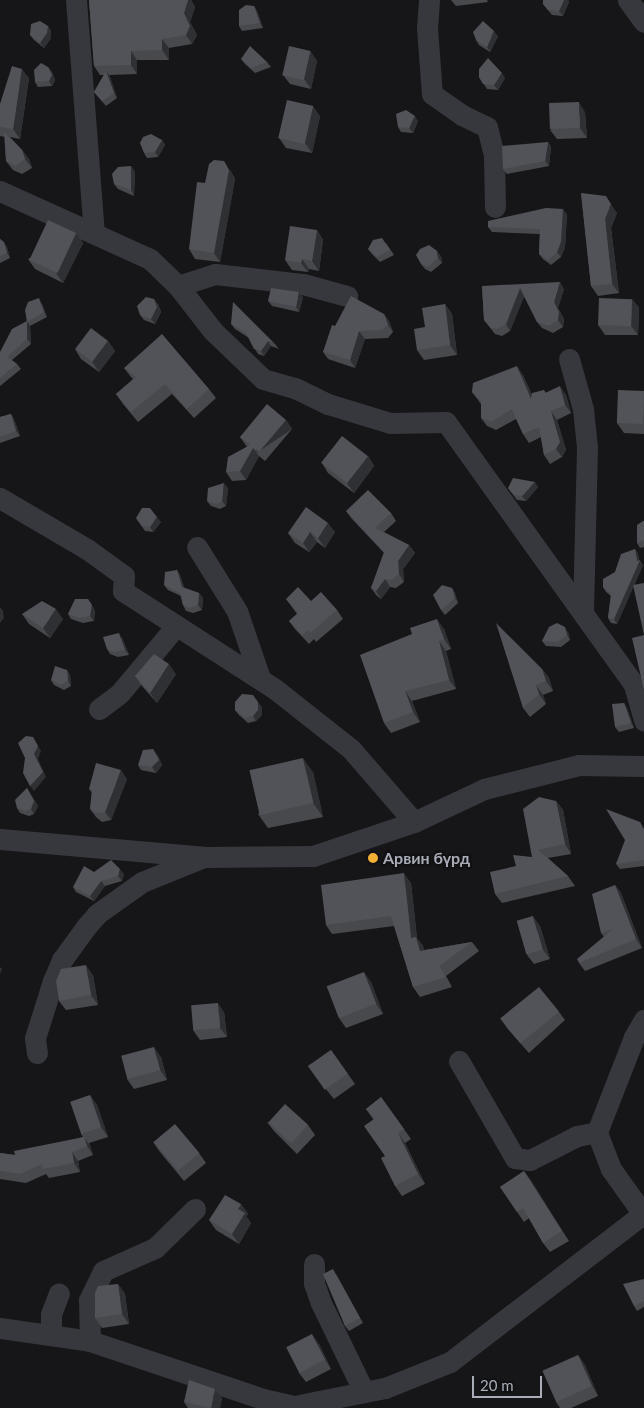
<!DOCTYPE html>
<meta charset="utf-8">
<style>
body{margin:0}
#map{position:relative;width:644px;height:1408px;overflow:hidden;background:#161618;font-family:Lato,sans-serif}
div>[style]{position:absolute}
.minor>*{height:21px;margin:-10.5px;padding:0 10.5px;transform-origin:10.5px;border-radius:10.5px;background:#37383d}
.wall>*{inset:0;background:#47494d}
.shaded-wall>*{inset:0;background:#2f3033;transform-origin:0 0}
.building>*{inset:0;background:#525359;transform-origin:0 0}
.dots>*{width:14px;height:14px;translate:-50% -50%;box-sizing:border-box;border:2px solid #111113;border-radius:50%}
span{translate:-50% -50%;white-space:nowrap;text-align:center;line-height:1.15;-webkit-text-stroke:5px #111113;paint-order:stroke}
.poi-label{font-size:16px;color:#a8adb8;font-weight:700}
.left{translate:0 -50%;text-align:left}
.scale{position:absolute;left:472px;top:1376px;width:70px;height:22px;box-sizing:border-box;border:2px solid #a8adb8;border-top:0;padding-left:6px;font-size:15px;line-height:18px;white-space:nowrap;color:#a8adb8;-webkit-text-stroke:4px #111113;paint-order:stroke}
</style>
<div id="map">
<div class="minor">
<div style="left:76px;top:0;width:233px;rotate:85.6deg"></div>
<div style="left:429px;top:0;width:28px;rotate:94deg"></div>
<div style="left:427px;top:28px;width:66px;rotate:85.7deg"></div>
<div style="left:432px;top:94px;width:37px;rotate:35deg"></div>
<div style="left:462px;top:115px;width:28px;rotate:26deg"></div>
<div style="left:487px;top:127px;width:30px;rotate:76deg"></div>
<div style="left:494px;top:156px;width:51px;rotate:88.9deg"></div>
<div style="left:628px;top:0;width:27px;rotate:54deg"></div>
<div style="left:0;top:191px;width:165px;rotate:24.4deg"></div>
<div style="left:150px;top:259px;width:39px;rotate:44deg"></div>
<div style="left:178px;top:286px;width:57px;rotate:52.1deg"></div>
<div style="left:213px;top:331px;width:69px;rotate:43.8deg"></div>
<div style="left:263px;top:379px;width:33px;rotate:16deg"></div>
<div style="left:295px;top:388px;width:37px;rotate:26deg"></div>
<div style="left:328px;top:404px;width:65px;rotate:17deg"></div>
<div style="left:390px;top:423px;width:56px;rotate:-1deg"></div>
<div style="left:446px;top:422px;width:323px;rotate:54.4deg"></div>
<div style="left:634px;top:685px;width:37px;rotate:74deg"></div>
<div style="left:178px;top:286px;width:39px;rotate:-18deg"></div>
<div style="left:215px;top:274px;width:89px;rotate:6.5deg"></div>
<div style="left:303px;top:284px;width:46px;rotate:15.3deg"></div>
<div style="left:569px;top:359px;width:52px;rotate:74.4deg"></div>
<div style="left:583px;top:409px;width:39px;rotate:84deg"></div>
<div style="left:587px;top:448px;width:164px;rotate:91.4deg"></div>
<div style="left:0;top:498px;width:101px;rotate:30.4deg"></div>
<div style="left:87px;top:549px;width:46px;rotate:36.1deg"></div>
<div style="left:124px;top:576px;width:15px;rotate:94deg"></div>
<div style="left:123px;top:591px;width:181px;rotate:32.8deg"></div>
<div style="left:275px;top:689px;width:97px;rotate:38.3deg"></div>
<div style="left:351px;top:749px;width:96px;rotate:49.2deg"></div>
<div style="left:197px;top:547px;width:75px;rotate:58deg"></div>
<div style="left:237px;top:611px;width:71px;rotate:71.1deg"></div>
<div style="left:99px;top:709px;width:26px;rotate:-37deg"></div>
<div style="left:120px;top:693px;width:87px;rotate:-50.1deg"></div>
<div style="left:0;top:839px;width:207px;rotate:5deg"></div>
<div style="left:206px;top:857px;width:107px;rotate:-0.5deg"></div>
<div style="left:313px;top:856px;width:107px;rotate:-18.6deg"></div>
<div style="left:414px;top:822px;width:77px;rotate:-25.2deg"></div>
<div style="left:484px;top:789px;width:98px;rotate:-14.2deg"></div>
<div style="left:579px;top:765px;width:65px;rotate:0.9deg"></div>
<div style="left:37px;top:1053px;width:15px;rotate:-98deg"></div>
<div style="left:35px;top:1038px;width:60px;rotate:-72.5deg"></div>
<div style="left:53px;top:981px;width:23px;rotate:-67deg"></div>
<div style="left:62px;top:960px;width:39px;rotate:-54deg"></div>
<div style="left:85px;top:928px;width:18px;rotate:-49deg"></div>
<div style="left:97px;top:914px;width:55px;rotate:-35.4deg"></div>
<div style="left:142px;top:882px;width:64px;rotate:-22.1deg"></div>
<div style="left:459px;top:1061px;width:112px;rotate:60deg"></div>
<div style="left:515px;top:1158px;width:15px;rotate:8deg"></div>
<div style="left:530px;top:1160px;width:53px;rotate:-27.1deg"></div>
<div style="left:577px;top:1136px;width:20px;rotate:-11deg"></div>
<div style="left:643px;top:1214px;width:55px;rotate:-125.4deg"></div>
<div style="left:611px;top:1169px;width:40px;rotate:-111deg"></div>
<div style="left:597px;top:1132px;width:102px;rotate:-68.7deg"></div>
<div style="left:634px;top:1037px;width:20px;rotate:-60deg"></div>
<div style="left:314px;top:1264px;width:19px;rotate:90deg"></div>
<div style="left:314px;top:1283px;width:21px;rotate:71deg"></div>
<div style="left:321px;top:1303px;width:99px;rotate:64.2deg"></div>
<div style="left:0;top:1328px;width:91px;rotate:8.2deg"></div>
<div style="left:90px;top:1341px;width:182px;rotate:18.5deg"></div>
<div style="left:263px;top:1399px;width:41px;rotate:12.7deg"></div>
<div style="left:51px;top:1333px;width:19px;rotate:-90deg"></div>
<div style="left:51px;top:1314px;width:22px;rotate:-69deg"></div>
<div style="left:90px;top:1341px;width:41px;rotate:-91.4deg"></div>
<div style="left:89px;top:1300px;width:32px;rotate:-64deg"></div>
<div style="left:103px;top:1271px;width:57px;rotate:-23.9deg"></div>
<div style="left:155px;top:1248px;width:56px;rotate:-44.3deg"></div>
<div style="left:299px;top:1405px;width:88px;rotate:-11.2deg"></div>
<div style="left:385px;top:1388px;width:70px;rotate:-21.8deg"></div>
<div style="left:450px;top:1362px;width:245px;rotate:-37.5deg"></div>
</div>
<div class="wall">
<div style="clip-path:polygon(89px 0,191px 0,195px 7px,190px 22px,197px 35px,192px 44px,169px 48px,169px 60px,137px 60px,137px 74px,109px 75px,117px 98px,106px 106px,94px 92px,104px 75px,100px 75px,94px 66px)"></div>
<div style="clip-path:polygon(451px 0,487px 0,488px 2px,456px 6px)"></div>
<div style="clip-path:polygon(543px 0,568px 0,569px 2px,563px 16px,552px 15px,543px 4px)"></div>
<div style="clip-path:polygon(254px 6px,257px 11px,263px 28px,242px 31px,239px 26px)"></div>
<div style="clip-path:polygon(48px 26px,51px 31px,51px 38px,44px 48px,34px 40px,30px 35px)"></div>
<div style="clip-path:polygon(498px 36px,490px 52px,479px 45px,476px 40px)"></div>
<div style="clip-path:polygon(310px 51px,317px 61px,311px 89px,290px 84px,283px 75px)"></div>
<div style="clip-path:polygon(241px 59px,267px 62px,271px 67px,255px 73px,245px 64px)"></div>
<div style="clip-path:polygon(48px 67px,52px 72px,55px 80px,52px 86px,38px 87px,35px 82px)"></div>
<div style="clip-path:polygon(479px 77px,505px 78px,498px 90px,487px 89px)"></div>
<div style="clip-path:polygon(29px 78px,20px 139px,10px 137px,22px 150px,29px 159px,32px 168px,22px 174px,13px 170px,6px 161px,5px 137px,0 136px,0 104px)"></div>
<div style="clip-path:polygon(585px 112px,587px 138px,557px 139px,550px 130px)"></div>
<div style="clip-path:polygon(320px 116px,312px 153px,286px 148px,279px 138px)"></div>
<div style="clip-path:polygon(418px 121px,413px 133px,401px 132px,398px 127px)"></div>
<div style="clip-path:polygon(162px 140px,165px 145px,158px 157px,147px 158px,144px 153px)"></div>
<div style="clip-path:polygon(548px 142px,551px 147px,549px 166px,507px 174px,503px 169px)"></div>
<div style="clip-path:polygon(230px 170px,235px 179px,220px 262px,195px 259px,189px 249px,205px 183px)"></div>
<div style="clip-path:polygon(135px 171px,134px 196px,118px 189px,114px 184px)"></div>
<div style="clip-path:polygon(581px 193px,617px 213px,611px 228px,619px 293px,598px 296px,591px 286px)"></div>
<div style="clip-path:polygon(567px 214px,565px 247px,561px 257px,551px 265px,543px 259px,539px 254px,540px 234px,492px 232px,488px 227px)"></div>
<div style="clip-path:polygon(317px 230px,323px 240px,319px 271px,309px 269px,308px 272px,292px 270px,285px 260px)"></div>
<div style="clip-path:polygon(76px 233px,83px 243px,63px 283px,35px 269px,28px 259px)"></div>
<div style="clip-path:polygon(0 239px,7px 247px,10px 258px,0 263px)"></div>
<div style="clip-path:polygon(386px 243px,394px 255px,380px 262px,372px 254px,368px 249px)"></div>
<div style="clip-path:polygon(441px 256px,442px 263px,431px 272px,425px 269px,421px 264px)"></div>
<div style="clip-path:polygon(482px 286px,564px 289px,558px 308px,564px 319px,563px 327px,553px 333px,542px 328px,537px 322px,524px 296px,510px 331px,502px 336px,495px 334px,484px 320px)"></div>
<div style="clip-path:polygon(303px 297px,299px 312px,272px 306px,268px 301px)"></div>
<div style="clip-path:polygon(632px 299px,639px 308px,638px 335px,605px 335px,598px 325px)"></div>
<div style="clip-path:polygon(42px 304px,47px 317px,30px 326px,31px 344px,12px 360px,17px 364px,21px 369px,0 386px,0 352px)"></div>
<div style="clip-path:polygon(158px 304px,161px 312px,155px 324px,144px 320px,140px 315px)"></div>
<div style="clip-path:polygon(445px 304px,452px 314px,457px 355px,424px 360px,417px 350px,425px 327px)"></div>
<div style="clip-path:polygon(384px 314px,389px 321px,393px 332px,388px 338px,365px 339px,355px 368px,328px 359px,323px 352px,335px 326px)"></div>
<div style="clip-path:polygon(231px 324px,275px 344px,279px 349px,271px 346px,264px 356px,258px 354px,249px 338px,235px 329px)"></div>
<div style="clip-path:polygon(108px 341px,115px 351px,99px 372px,81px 359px,75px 349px)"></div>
<div style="clip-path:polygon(124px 368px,209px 389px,216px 398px,194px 418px,172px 394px,138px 422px,123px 404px,116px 394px,133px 379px,131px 377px)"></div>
<div style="clip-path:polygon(523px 375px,532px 395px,544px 390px,546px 393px,566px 395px,571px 413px,557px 420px,566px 450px,562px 457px,550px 464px,544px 455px,541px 437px,529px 443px,523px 434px,516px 419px,496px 430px,487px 426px,481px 418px,481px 404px,472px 392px)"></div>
<div style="clip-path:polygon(644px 391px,644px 434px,624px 433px,617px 423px)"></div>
<div style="clip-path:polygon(11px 414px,14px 419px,20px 436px,0 443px,0 417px)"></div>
<div style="clip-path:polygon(286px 420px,292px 429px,265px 461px,259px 456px,246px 480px,232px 481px,226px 472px,247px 447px,240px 437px)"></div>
<div style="clip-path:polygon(368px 456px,374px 466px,354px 493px,328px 473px,322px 463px)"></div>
<div style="clip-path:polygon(538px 487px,526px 501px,517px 500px,508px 488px)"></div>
<div style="clip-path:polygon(228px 488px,226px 506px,220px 509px,211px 506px,207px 501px)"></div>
<div style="clip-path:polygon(346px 511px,391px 513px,396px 521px,384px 532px,409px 545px,415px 553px,403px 569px,404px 582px,396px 588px,390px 587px,381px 599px,377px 596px,371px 588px,384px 553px,352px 519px)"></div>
<div style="clip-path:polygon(136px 518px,161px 522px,153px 532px,145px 531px)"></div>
<div style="clip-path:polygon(644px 521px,644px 547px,640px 548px,637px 543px)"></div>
<div style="clip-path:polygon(335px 532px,325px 548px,317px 542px,309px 552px,295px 543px,288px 533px)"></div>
<div style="clip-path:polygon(635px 549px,638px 554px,639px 560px,643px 565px,617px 624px,611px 623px,608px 618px,611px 596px,606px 592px,603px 587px)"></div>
<div style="clip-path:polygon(177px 570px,180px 575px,184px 588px,199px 593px,203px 598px,202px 610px,193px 613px,186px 611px,183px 605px,181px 596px,168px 590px,164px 585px)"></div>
<div style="clip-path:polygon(452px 588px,455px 593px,458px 603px,445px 615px,441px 610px)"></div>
<div style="clip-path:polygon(286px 599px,311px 601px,337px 610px,343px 619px,316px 642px,314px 639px,309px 644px,295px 629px,289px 621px,297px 614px)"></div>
<div style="clip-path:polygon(95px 610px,94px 621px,83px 623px,71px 619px,68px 614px)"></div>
<div style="clip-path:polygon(22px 614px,63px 619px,50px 638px,29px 624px)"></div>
<div style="clip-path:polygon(444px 629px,451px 649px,446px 651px,456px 689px,412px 701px,420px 722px,391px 733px,384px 723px)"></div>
<div style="clip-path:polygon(568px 632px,570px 640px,561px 647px,546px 646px,542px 641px)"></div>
<div style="clip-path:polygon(122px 638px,129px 655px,118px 657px,110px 654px,107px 649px)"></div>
<div style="clip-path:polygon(542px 669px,549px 678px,553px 691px,543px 695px,546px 704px,530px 717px,523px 708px)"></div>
<div style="clip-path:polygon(67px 670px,70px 675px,71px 686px,64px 690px,54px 685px,51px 680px)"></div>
<div style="clip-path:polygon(176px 674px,157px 703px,142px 686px,135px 676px)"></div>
<div style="clip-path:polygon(624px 703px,627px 708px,634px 728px,619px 732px,615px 727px)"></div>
<div style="clip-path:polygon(262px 707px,262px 715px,256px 721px,248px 723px,239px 715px,235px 710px)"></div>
<div style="clip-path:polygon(157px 754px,162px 765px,156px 773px,141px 770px,138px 765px)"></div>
<div style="clip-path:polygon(313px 772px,323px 817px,268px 828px,258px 814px)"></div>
<div style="clip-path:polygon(127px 779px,111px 820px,102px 822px,96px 817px,90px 809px,92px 793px,89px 789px)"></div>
<div style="clip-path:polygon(27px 788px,38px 806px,34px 814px,29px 816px,20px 813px,17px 808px)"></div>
<div style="clip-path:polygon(556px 801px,563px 810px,571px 854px,548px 858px,568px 876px,575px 886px,502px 903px,495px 894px,516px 866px,532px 857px)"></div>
<div style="clip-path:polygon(640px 822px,644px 829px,644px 866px,620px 869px,616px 864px)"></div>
<div style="clip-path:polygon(94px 872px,124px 874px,122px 881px,105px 886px,94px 901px,76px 892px,73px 887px)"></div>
<div style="clip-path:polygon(411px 883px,417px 938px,423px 946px,424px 950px,472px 942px,479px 951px,446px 976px,452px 987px,420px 997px,413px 987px,394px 926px,332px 934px,326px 925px)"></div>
<div style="clip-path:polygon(615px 885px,621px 893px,642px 948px,585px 971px,579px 963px,604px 937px,601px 933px)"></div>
<div style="clip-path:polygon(540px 926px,550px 959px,534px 964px,527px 955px)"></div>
<div style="clip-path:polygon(93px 975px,98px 1005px,66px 1010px,59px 1001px)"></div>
<div style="clip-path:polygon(371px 982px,383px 1014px,346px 1028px,339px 1018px)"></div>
<div style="clip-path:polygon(224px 1012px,227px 1037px,200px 1040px,193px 1030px)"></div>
<div style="clip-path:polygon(559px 1012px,565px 1020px,529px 1053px,507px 1028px,501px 1019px)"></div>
<div style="clip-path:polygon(331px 1050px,355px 1084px,334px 1099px,315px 1076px,308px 1066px)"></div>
<div style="clip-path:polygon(161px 1057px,167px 1080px,134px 1089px,127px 1079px)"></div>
<div style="clip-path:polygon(90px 1095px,97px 1105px,108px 1137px,89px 1143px,93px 1155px,78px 1161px,80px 1172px,49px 1178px,46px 1174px,26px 1183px,0 1179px,0 1153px,15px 1155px,83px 1137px,81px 1134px)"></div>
<div style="clip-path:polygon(381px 1097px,411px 1139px,405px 1143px,425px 1184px,402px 1196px,395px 1186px,373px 1119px,366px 1109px)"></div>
<div style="clip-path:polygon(267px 1122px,308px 1125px,315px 1135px,297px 1154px,274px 1131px)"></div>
<div style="clip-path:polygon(153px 1142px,199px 1153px,206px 1163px,184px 1181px,160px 1152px)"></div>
<div style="clip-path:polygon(524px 1171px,569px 1241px,550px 1252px,543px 1243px,529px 1218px,524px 1222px,500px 1187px)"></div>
<div style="clip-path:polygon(241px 1204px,248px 1214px,246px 1216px,251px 1223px,239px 1244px,216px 1230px,209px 1220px)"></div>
<div style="clip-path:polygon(336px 1274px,363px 1323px,349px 1331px,345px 1326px)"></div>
<div style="clip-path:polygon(644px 1279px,644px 1307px,637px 1311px,634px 1306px)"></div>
<div style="clip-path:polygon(118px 1284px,125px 1294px,129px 1324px,102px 1328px,95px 1318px)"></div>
<div style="clip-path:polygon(319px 1344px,331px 1369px,306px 1382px,299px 1373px)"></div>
<div style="clip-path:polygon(578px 1355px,585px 1365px,598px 1396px,571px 1408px,560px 1408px,556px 1402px)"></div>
<div style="clip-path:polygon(222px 1398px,220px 1408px,188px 1408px,184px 1402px)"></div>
</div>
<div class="shaded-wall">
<div style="clip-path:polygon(188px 0,191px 0,195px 7px,190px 22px,197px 35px,192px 44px,186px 35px,184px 13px)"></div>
<div style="clip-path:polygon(564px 0,568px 0,569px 2px,563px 16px,559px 11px)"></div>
<div style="clip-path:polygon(254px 6px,257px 11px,263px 28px,260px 23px)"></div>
<div style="clip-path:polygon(48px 26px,51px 31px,51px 38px,44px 48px,40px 43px)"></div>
<div style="clip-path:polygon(494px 31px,498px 36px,490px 52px,487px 47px)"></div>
<div style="clip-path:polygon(162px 39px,169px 48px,169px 60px,162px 50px)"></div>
<div style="clip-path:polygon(131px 51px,137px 60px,137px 74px,131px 65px)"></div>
<div style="clip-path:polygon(310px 51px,317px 61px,311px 89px,304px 79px)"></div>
<div style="clip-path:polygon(48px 67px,52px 72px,55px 80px,52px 86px,49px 81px)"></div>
<div style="clip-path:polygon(22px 69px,29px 78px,20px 139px,13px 129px)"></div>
<div style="clip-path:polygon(106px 71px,110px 76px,117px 98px,114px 93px)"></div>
<div style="clip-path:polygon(502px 73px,505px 78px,498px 90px,494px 85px)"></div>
<div style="clip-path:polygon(579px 102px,585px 112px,587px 138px,580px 128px)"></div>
<div style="clip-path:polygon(313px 106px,320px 116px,312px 153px,305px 143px)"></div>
<div style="clip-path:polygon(415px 116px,418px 121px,413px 133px,409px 128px)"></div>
<div style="clip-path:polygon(162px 140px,165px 145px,158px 157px,155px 152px)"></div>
<div style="clip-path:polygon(548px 142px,551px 147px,549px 166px,545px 161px)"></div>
<div style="clip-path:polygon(22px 150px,29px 159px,32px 168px,25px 159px)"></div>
<div style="clip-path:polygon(224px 161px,235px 179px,220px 262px,214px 253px)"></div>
<div style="clip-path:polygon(131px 166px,135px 171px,134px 196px,131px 190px)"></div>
<div style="clip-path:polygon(611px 204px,617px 213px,611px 228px,619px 293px,612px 284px,605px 219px)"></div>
<div style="clip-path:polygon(563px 209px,567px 214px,565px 247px,561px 257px,557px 252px)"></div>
<div style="clip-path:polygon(317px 230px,323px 240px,319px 271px,312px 261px)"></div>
<div style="clip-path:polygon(76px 233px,83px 243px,63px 283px,56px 273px)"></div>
<div style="clip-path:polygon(4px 242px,7px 247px,10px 258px,7px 253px)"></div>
<div style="clip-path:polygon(437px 251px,441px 256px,442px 263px,438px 258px)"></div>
<div style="clip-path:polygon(302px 259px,309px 269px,308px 272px,301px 263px)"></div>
<div style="clip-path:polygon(560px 282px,564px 289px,558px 308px,564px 319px,563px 327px,558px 320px,554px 302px)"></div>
<div style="clip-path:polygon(520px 288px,525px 295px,510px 331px,506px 324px)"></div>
<div style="clip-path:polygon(299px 292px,303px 297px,299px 312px,296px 307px)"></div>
<div style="clip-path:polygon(39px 298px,42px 304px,47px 317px,44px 312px)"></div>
<div style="clip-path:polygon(154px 299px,158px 304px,161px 312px,155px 324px,151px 319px)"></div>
<div style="clip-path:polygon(632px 299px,639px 308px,638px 335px,631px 326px)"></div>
<div style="clip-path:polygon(445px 304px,452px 314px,457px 355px,450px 345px)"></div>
<div style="clip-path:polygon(384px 314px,389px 321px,393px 332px,388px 325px)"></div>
<div style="clip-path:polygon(27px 321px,30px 326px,31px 344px,27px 339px)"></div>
<div style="clip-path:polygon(359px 331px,365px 339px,355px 368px,350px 360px)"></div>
<div style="clip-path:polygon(108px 341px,115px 351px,99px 372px,92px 362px)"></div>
<div style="clip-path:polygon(268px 341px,271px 346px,264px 356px,261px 351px)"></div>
<div style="clip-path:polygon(517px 366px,523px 375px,537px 408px,531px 399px)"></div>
<div style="clip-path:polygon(560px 386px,566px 395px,571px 413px,565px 405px)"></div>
<div style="clip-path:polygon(551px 411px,557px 420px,566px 450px,562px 457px,556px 449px)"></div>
<div style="clip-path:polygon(11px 414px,14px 419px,20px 436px,16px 431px)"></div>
<div style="left:286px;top:420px;width:11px;height:42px;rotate:56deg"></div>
<div style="clip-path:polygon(253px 448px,259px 456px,246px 480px,240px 471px)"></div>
<div style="clip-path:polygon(368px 456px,374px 466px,354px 493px,347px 483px)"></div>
<div style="clip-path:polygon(535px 482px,538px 487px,526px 501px,522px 496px)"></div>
<div style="clip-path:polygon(224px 483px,228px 488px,226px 506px,222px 501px)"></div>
<div style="clip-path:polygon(157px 517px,161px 522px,153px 532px,150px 527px)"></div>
<div style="clip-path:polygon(328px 523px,335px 532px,325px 548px,318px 538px)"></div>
<div style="clip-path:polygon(310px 532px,317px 542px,309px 552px,303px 543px)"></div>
<div style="clip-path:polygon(409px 545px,415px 553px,403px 569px,404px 582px,399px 574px,398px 561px)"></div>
<div style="clip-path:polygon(635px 549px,638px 554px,639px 560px,640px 560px,643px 565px,617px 624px,614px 619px,637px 561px)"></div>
<div style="clip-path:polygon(177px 570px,180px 575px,186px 592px,182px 587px)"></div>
<div style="clip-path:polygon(385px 579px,390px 587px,381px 599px,376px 591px)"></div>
<div style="clip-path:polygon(452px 588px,455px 593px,458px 603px,455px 598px)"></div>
<div style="clip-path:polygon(199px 593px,203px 598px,202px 610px,198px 605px)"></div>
<div style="clip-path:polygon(88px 599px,95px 610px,94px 621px,90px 616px)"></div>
<div style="clip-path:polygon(0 607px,3px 611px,4px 618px,0 623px)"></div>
<div style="clip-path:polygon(56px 609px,63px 619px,50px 638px,43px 628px)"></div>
<div style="clip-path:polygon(437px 619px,444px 629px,451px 649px,444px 639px)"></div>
<div style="clip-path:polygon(565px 627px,568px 632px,570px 640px,567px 635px)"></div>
<div style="clip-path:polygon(119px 633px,122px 638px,129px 655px,125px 650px)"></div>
<div style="clip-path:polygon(439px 641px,446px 651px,456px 689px,449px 680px)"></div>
<div style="clip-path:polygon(169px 664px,176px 674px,157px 703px,150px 693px)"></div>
<div style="clip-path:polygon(542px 669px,549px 678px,553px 691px,546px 681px)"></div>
<div style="clip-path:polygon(67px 670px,70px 675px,71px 686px,68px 681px)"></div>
<div style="clip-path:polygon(536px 685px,543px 695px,546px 704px,539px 694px)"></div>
<div style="clip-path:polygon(405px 691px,412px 701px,420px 722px,413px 712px)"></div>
<div style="clip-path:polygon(258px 702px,262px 707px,262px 715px,256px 721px,253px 716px)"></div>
<div style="clip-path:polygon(624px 703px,627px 708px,634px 728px,631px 723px)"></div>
<div style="clip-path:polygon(33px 737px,41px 751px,38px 759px,46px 777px,34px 791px,30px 786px,34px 754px)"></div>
<div style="clip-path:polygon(153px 749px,157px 754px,162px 765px,156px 773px,152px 767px)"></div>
<div style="clip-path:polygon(303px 758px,313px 772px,323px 817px,313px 803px)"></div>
<div style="clip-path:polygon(121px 770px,127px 779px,111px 820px,105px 812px)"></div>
<div style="clip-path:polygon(27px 788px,38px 806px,34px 814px,31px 809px)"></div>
<div style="clip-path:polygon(556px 801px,563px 810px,571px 854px,565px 844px)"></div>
<div style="clip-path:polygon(120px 869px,124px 874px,122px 881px,118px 876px)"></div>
<div style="clip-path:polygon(404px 873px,411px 883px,417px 938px,423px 946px,427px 960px,411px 938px)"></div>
<div style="clip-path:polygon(101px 881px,105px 886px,94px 901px,90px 896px)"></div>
<div style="clip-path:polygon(615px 885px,621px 893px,642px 948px,636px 939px)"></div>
<div style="clip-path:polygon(533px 916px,540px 926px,550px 959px,543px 950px)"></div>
<div style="clip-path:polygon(86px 965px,93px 975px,98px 1005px,91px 995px)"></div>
<div style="clip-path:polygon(0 967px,2px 969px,0 974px)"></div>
<div style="clip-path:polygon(364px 972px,371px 982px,383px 1014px,376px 1004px)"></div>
<div style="clip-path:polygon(218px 1003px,224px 1012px,227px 1037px,220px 1028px)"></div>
<div style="clip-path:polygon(154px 1047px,161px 1057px,167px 1080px,160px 1070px)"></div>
<div style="clip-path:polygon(90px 1095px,97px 1105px,108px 1137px,101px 1127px)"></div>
<div style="clip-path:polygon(398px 1133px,405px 1143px,425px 1184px,418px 1174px)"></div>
<div style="clip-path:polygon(84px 1137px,90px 1146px,93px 1155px,87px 1146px)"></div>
<div style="clip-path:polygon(72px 1152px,78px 1161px,80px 1172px,74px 1163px)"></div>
<div style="clip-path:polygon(524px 1171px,531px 1180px,569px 1241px,562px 1231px)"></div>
<div style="clip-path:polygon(241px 1204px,248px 1214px,246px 1216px,251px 1223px,239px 1244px,232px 1234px,238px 1209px)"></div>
<div style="clip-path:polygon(118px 1284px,125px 1294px,129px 1324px,122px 1314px)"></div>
<div style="clip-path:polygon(312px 1334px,319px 1344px,331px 1369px,325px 1360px)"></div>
<div style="clip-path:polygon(578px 1355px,585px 1365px,598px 1396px,592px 1386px)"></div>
<div style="clip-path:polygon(215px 1389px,222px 1398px,220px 1408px,211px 1408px)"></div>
</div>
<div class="building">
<div style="clip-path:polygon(89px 0,188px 0,184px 13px,190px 26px,186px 35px,162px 39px,162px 50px,131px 51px,131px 65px,94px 66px)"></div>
<div style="clip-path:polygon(543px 0,564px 0,559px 11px,548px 10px,543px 4px)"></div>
<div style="clip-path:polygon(246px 5px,254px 6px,260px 23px,239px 26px,239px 10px)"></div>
<div style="clip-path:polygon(40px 21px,48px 26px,47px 33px,40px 43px,30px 35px,31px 24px)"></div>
<div style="clip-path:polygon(483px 21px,494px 31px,487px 47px,476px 40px,473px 32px)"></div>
<div style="clip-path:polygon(250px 46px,267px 62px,251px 68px,241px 59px)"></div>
<div style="left:289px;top:46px;width:22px;height:30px;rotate:13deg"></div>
<div style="clip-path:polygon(488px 58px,502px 73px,494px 85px,483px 84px,479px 77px,479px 69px)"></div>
<div style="clip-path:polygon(41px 63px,48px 67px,52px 75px,49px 81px,35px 82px,34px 70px)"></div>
<div style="clip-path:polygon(12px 66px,22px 69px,13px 129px,0 127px,0 104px)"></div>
<div style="clip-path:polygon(106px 71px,114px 93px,102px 101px,94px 92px)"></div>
<div style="left:287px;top:100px;width:27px;height:39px;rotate:13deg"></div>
<div style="left:579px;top:102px;width:26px;height:30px;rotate:88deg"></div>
<div style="clip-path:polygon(406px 110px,415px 116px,409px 128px,398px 127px,396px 114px)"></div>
<div style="clip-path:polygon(4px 132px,22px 150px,25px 159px,16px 166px,6px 161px)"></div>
<div style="clip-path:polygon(151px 134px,162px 140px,155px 152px,144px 153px,140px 143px,143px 137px)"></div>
<div style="clip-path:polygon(548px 142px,545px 161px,503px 169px,502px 146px)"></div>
<div style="clip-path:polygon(214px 160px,224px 161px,229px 170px,214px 253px,189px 249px,197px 182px,205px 183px,209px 164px)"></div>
<div style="clip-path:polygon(131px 166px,131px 190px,114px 184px,112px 174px,118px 167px)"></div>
<div style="clip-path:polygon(581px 193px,606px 196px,611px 204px,605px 219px,612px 284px,591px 286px)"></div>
<div style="clip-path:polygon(546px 208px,563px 209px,561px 242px,557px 252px,548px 260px,539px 254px,540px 229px,488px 227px,488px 221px)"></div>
<div style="left:48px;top:220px;width:31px;height:44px;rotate:25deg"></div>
<div style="clip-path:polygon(290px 226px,317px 230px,312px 261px,302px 259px,301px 263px,285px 260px)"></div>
<div style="clip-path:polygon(382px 238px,390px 250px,377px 257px,368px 249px,373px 240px)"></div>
<div style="clip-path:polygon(0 239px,4px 242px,7px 253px,0 256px)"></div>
<div style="clip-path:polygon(429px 245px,437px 251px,438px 258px,428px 267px,421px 264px,416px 255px,420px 249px)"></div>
<div style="clip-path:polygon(560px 282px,554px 302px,559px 312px,558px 320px,548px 326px,537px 322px,520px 288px,506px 324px,497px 329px,491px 328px,484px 320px,482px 286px)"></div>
<div style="clip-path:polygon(271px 288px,299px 292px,296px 307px,268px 301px)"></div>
<div style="clip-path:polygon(351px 296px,384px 314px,388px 325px,382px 330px,359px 331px,350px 360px,323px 352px,332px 325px,335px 326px)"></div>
<div style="clip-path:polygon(146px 297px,154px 299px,157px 307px,151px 319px,140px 315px,137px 306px)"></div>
<div style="clip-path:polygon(39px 298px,44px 312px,27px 322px,25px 310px,28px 302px)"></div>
<div style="left:599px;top:298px;width:33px;height:27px;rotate:2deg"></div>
<div style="clip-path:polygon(233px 302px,275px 344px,268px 341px,261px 351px,254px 349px,246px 333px,231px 324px)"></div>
<div style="clip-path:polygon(445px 304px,450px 345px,417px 350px,414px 329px,425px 327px,422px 308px)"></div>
<div style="clip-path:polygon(27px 321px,27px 339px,7px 357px,17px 364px,0 378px,0 352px,12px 329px)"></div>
<div style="left:91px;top:328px;width:21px;height:26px;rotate:37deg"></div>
<div style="clip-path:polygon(162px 334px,209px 389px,187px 409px,165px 384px,131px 412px,116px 394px,136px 377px,124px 368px)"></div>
<div style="clip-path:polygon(517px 366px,531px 399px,532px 393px,544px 390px,545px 393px,560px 386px,565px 405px,551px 411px,560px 442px,556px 449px,544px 455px,539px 427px,523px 434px,512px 409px,491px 422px,481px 418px,481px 401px,472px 392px,473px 383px)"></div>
<div style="left:618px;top:390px;width:26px;height:33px;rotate:2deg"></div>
<div style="clip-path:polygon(267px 404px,286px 420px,259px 452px,253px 448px,240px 471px,226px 472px,228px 457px,250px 445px,240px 437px)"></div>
<div style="clip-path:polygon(11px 414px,16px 431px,0 437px,0 417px)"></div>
<div style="left:342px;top:436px;width:33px;height:34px;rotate:38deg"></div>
<div style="clip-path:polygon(513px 478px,535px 482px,522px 496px,514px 495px,508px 488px)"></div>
<div style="clip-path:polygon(224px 483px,222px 501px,217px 504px,207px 501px,208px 488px)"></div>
<div style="clip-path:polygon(368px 490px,391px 513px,375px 528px,409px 545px,398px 561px,399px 574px,391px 580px,385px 579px,376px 591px,371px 588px,384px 552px,346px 511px)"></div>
<div style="clip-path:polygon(306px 507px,328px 523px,318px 538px,310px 532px,303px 543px,288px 533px)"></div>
<div style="clip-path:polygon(142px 508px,150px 508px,157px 517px,150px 527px,142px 526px,136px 518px)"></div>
<div style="clip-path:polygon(643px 521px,644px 521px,644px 540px,637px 543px,637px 525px)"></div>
<div style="clip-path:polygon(635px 549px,637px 561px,640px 560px,614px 619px,608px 618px,611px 594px,603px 587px,603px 579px,615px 572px,621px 554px)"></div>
<div style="clip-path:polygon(177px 570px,182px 587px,199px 593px,198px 605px,189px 608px,183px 605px,180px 593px,164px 585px,165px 572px)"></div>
<div style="clip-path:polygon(644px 583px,644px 635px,633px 585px)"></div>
<div style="clip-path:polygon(442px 585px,452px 588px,455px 598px,441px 610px,433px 595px)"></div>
<div style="clip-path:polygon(298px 587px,311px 601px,321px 592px,337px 610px,310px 633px,308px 630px,302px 635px,289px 621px,298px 613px,286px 599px)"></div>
<div style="clip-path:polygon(75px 599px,88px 599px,92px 605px,90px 616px,80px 618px,68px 614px)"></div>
<div style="clip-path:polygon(42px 601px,56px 609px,43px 628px,22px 614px)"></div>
<div style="clip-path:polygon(437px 619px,444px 639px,439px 641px,449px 680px,405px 691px,413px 712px,384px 723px,360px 655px,412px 634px,410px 628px)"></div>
<div style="clip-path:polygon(496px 623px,542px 669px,546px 681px,536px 685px,539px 694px,523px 708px)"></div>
<div style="clip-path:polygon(557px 623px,565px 627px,567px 635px,558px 642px,542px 641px,549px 627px)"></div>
<div style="clip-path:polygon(119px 633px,125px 650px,114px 652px,107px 649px,103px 637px)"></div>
<div style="clip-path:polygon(644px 635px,644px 690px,632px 638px)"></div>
<div style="clip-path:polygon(154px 654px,169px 664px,150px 693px,135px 676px)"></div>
<div style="clip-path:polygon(55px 666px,67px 670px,68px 681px,60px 685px,51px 680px)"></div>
<div style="clip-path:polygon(242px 694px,253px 695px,258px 702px,258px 710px,253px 716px,245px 718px,235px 710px,235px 702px)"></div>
<div style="clip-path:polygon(624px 703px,631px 723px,615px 727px,612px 704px)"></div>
<div style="clip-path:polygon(26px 736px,33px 737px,38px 746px,34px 754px,43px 772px,30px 786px,23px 773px,25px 758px,18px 743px)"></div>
<div style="clip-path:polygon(153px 749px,159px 760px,152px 767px,138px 765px,143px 750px)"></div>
<div style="left:303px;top:758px;width:46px;height:55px;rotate:77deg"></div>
<div style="clip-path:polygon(96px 763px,121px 770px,105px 812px,96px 813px,90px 809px,92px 790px,89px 789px)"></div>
<div style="clip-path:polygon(27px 788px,34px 801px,31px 809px,25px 811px,17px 808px,15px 800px)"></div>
<div style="clip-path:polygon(539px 797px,556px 801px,565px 844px,538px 850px,568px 876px,495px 894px,490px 872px,516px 866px,513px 855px,532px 857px,523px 809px)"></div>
<div style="clip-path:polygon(606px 809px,640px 822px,644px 831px,644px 860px,616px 864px,625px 840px)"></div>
<div style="clip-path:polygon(111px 860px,120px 869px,118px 876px,101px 881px,90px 896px,73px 887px,84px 866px,94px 872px)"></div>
<div style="clip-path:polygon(404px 873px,411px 938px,416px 937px,420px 951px,472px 942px,439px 966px,446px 977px,413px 987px,391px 916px,326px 925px,321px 885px)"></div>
<div style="clip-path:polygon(615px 885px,636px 939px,579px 963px,577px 959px,613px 929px,601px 933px,592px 894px)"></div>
<div style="left:533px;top:916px;width:35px;height:17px;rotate:74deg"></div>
<div style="clip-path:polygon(86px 965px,91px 995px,59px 1001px,56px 981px,61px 969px)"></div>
<div style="left:364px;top:972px;width:34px;height:40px;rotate:69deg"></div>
<div style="left:539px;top:987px;width:32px;height:50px;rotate:51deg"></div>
<div style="left:218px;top:1003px;width:25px;height:27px;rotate:85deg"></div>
<div style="left:154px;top:1047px;width:24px;height:34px;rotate:75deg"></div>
<div style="left:331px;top:1050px;width:29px;height:28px;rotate:55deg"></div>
<div style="left:90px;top:1095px;width:34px;height:21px;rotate:71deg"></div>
<div style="clip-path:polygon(381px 1097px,404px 1129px,398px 1133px,418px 1174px,395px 1186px,381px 1158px,385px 1156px,364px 1126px,374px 1119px,366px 1109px)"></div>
<div style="left:285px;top:1104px;width:31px;height:25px;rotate:42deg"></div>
<div style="left:175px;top:1124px;width:38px;height:28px;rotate:50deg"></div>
<div style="clip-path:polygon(84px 1137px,87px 1146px,72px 1152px,74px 1163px,43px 1169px,42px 1164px,20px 1174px,0 1171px,0 1153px,15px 1155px,14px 1151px)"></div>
<div style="clip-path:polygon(524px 1171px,562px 1231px,543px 1243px,523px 1208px,517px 1212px,500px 1187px)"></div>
<div style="clip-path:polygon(225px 1195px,241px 1204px,238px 1209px,245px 1213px,232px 1234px,209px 1220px)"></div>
<div style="clip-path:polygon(333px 1269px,360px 1318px,345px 1326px,323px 1274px)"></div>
<div style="clip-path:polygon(644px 1279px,644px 1301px,634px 1306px,623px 1284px)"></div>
<div style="clip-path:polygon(118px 1284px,122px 1314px,95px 1318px,95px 1293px,98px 1286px)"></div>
<div style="left:312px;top:1334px;width:29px;height:29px;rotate:63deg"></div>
<div style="left:578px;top:1355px;width:34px;height:39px;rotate:66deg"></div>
<div style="clip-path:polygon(189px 1380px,215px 1389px,211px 1408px,184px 1402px)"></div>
</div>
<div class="dots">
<div style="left:373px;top:858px;background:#f2b134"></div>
</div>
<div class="poi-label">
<span class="left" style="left:383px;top:858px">Арвин бүрд</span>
</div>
<div class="scale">20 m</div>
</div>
